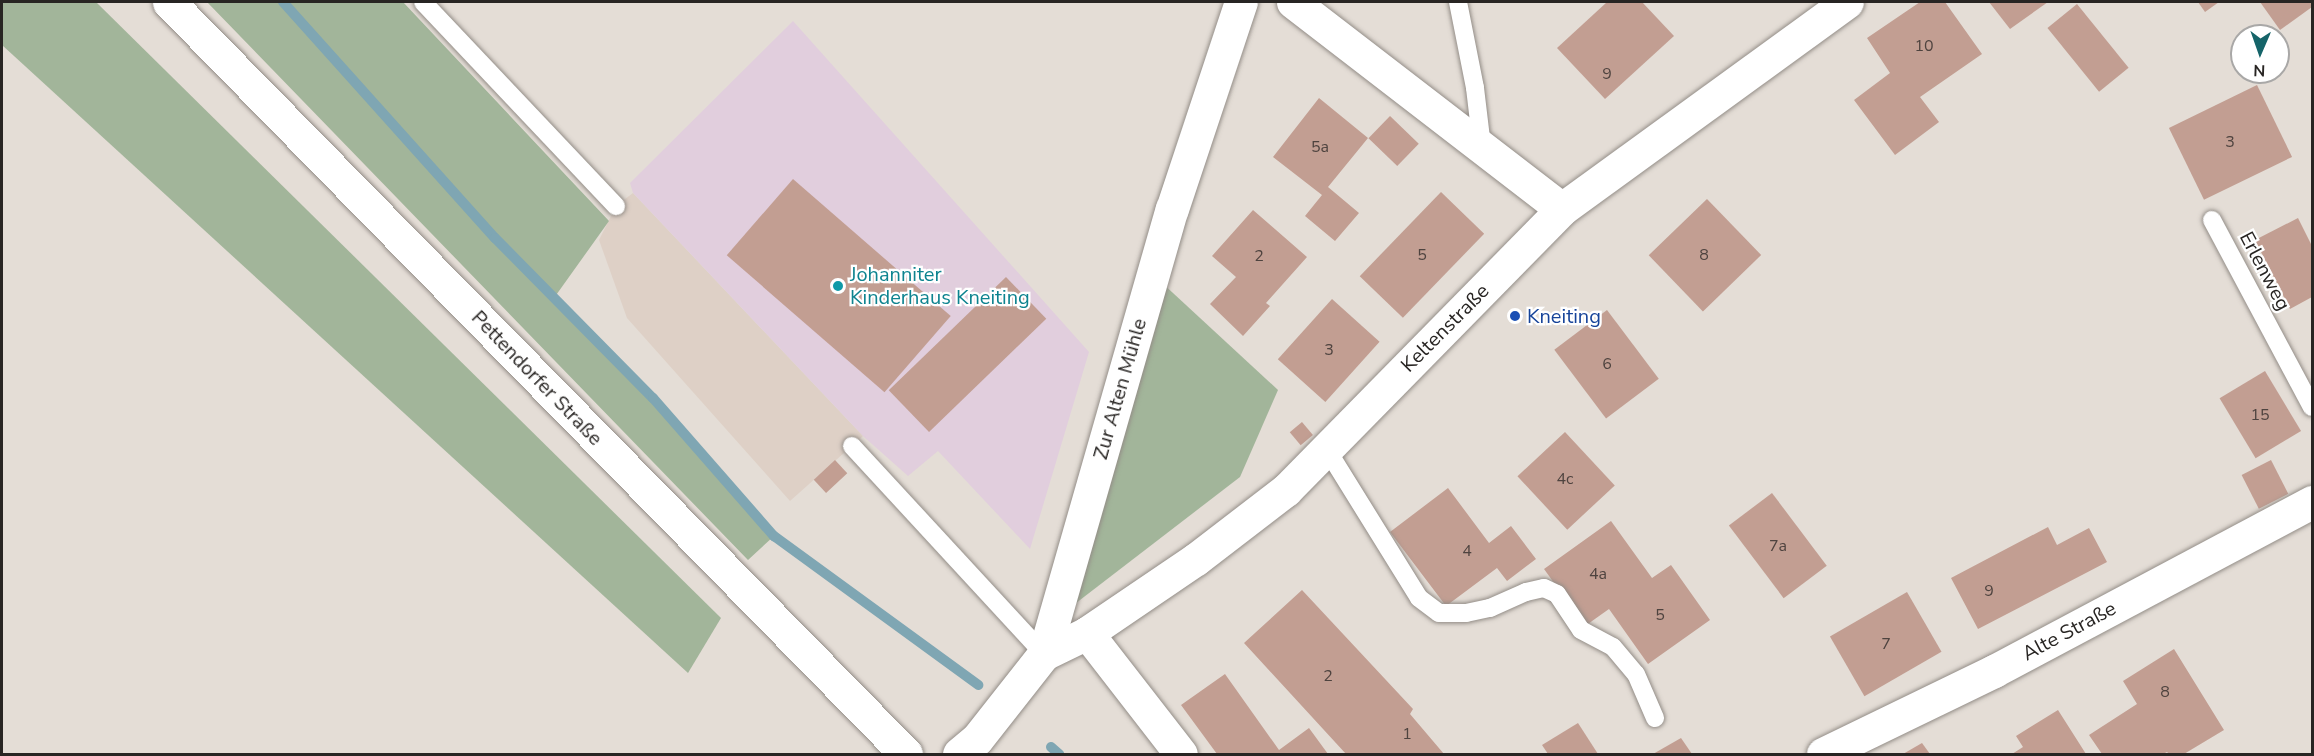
<!DOCTYPE html>
<meta charset="utf-8">
<style>
body{margin:0}
#map{position:relative;width:2314px;height:756px;overflow:hidden;background:#e4ddd6;font-family:"Nunito Sans",sans-serif}
div>[style]{position:absolute}
.built>*{inset:0;background:#ded0c6}
.education>*{inset:0;background:#e1cedd}
.green>*{inset:0;background:#a2b59a}
.stream>*{height:10px;margin:-5px;padding:0 5px;transform-origin:5px;border-radius:5px;background:#7fa6b3}
.building>*{inset:0;background:#c29e92;transform-origin:0 0}
.roads{filter:drop-shadow(0 0 2px #938d87) drop-shadow(0 0 2px #938d87)}
.service>*{height:18px;margin:-9px;padding:0 9px;transform-origin:9px;border-radius:9px;background:#fff}
.minor>*{height:33px;margin:-16.5px;padding:0 16.5px;transform-origin:16.5px;border-radius:16.5px;background:#fff}
.tertiary>*{height:33px;margin:-16.5px;padding:0 16.5px;transform-origin:16.5px;border-radius:16.5px;background:#fff}
.dots>*{width:16px;height:16px;translate:-50% -50%;box-sizing:border-box;border:3px solid #fff;border-radius:50%}
span{translate:-50% -50%;white-space:nowrap;text-align:center;line-height:1.15;-webkit-text-stroke:4.5px #fff;paint-order:stroke}
.number-label{font-size:16px;color:#4e433f}
.number-label span{-webkit-text-stroke-width:0}
.street-label{font-size:20px;color:#282523}
.culture-label{font-size:20px;color:#0d838f}
.left{translate:0 -50%;text-align:left}
.transit-label{font-size:20px;color:#164399}
.frame{position:absolute;inset:0;border:3px solid #282523;pointer-events:none}
.north{position:absolute;left:2230px;top:24px;width:60px;height:60px;box-sizing:border-box;background:#fff;border:2px solid #a9a8a7;border-radius:50%;rotate:182deg;font-size:16px;font-weight:700;line-height:24px;text-align:center;color:#282523}
.north::after{content:'';display:block;margin:auto;width:21px;height:27px;background:#156469;clip-path:polygon(50% 0,100% 100%,50% 72%,0 100%)}
</style>
<div id="map">
<div class="built">
<div style="clip-path:polygon(633px 193px,863px 436px,790px 501px,627px 318px,599px 240px,616px 206px)"></div>
</div>
<div class="education">
<div style="clip-path:polygon(793px 21px,1089px 352px,1030px 549px,938px 451px,908px 476px,863px 436px,633px 193px,630px 183px)"></div>
</div>
<div class="green">
<div style="clip-path:polygon(2px 2px,96px 2px,721px 618px,688px 673px,2px 45px)"></div>
<div style="clip-path:polygon(207px 2px,403px 2px,609px 221px,554px 298px,653px 398px,774px 536px,748px 560px)"></div>
<div style="clip-path:polygon(1160px 281px,1278px 390px,1240px 477px,1067px 610px)"></div>
</div>
<div class="stream">
<div style="left:283px;top:2px;width:317px;rotate:48.1deg"></div>
<div style="left:495px;top:238px;width:225px;rotate:45.4deg"></div>
<div style="left:653px;top:398px;width:184px;rotate:48.8deg"></div>
<div style="left:774px;top:536px;width:253px;rotate:36.1deg"></div>
<div style="left:1051px;top:747px;width:11px;rotate:41deg"></div>
</div>
<div class="building">
<div style="clip-path:polygon(1607px 2px,1642px 2px,1674px 36px,1605px 99px,1557px 48px)"></div>
<div style="clip-path:polygon(1920px 2px,1945px 2px,1982px 54px,1920px 97px,1939px 122px,1895px 155px,1854px 100px,1890px 73px,1867px 38px)"></div>
<div style="clip-path:polygon(1989px 2px,2048px 2px,2010px 29px)"></div>
<div style="clip-path:polygon(2198px 2px,2219px 2px,2205px 12px)"></div>
<div style="clip-path:polygon(2260px 2px,2312px 2px,2312px 7px,2280px 30px)"></div>
<div style="left:2077px;top:4px;width:82px;height:38px;rotate:51deg"></div>
<div style="left:2257px;top:85px;width:80px;height:98px;rotate:64deg"></div>
<div style="clip-path:polygon(1319px 98px,1368px 138px,1328px 187px,1359px 213px,1335px 241px,1305px 216px,1322px 195px,1273px 157px)"></div>
<div style="left:1390px;top:116px;width:40px;height:31px;rotate:44deg"></div>
<div style="left:793px;top:179px;width:209px;height:101px;rotate:41deg"></div>
<div style="left:1441px;top:192px;width:60px;height:117px;rotate:44deg"></div>
<div style="left:1707px;top:199px;width:78px;height:81px;rotate:46deg"></div>
<div style="clip-path:polygon(1253px 210px,1307px 257px,1266px 303px,1270px 306px,1243px 336px,1210px 304px,1236px 277px,1212px 256px)"></div>
<div style="clip-path:polygon(2298px 218px,2312px 246px,2312px 297px,2290px 309px,2255px 240px)"></div>
<div style="left:1006px;top:277px;width:58px;height:163px;rotate:46deg"></div>
<div style="left:1332px;top:299px;width:64px;height:81px;rotate:42deg"></div>
<div style="left:1607px;top:310px;width:86px;height:66px;rotate:53deg"></div>
<div style="left:2265px;top:371px;width:70px;height:53px;rotate:59deg"></div>
<div style="left:1302px;top:422px;width:17px;height:16px;rotate:50deg"></div>
<div style="left:1565px;top:432px;width:73px;height:65px;rotate:47deg"></div>
<div style="left:835px;top:460px;width:18px;height:29px;rotate:47deg"></div>
<div style="left:2271px;top:460px;width:38px;height:33px;rotate:63deg"></div>
<div style="clip-path:polygon(1448px 488px,1489px 543px,1511px 526px,1536px 559px,1507px 581px,1497px 568px,1446px 606px,1390px 532px)"></div>
<div style="left:1772px;top:493px;width:91px;height:54px;rotate:53deg"></div>
<div style="clip-path:polygon(1611px 521px,1652px 578px,1671px 565px,1710px 620px,1648px 664px,1609px 609px,1585px 626px,1544px 569px)"></div>
<div style="clip-path:polygon(2048px 527px,2057px 545px,2089px 528px,2107px 562px,1978px 629px,1951px 578px)"></div>
<div style="clip-path:polygon(1302px 590px,1413px 709px,1410px 714px,1444px 754px,1346px 754px,1244px 643px)"></div>
<div style="left:1907px;top:592px;width:69px;height:89px;rotate:60deg"></div>
<div style="clip-path:polygon(2174px 649px,2224px 730px,2184px 754px,2169px 754px,2167px 752px,2163px 754px,2102px 754px,2089px 735px,2137px 704px,2123px 681px)"></div>
<div style="clip-path:polygon(1225px 674px,1279px 750px,1309px 728px,1328px 754px,1217px 754px,1181px 705px)"></div>
<div style="clip-path:polygon(2058px 710px,2086px 754px,2012px 754px,2023px 747px,2016px 736px)"></div>
<div style="clip-path:polygon(1578px 723px,1598px 754px,1548px 754px,1542px 745px)"></div>
<div style="clip-path:polygon(1681px 738px,1692px 754px,1653px 754px)"></div>
<div style="clip-path:polygon(1922px 743px,1930px 754px,1903px 754px)"></div>
</div>
<div class="roads">
<div class="service">
<div style="left:423px;top:2px;width:281px;rotate:46.6deg"></div>
<div style="left:1458px;top:2px;width:88px;rotate:78.8deg"></div>
<div style="left:1475px;top:88px;width:59px;rotate:83.2deg"></div>
<div style="left:2212px;top:220px;width:212px;rotate:61.9deg"></div>
<div style="left:852px;top:446px;width:283px;rotate:47.3deg"></div>
<div style="left:1326px;top:448px;width:176px;rotate:58.2deg"></div>
<div style="left:1419px;top:598px;width:25px;rotate:37deg"></div>
<div style="left:1439px;top:613px;width:27px"></div>
<div style="left:1466px;top:613px;width:25px;rotate:-12deg"></div>
<div style="left:1490px;top:608px;width:39px;rotate:-24deg"></div>
<div style="left:1526px;top:592px;width:18px;rotate:-13deg"></div>
<div style="left:1544px;top:588px;width:14px;rotate:25deg"></div>
<div style="left:1557px;top:594px;width:43px;rotate:56.3deg"></div>
<div style="left:1581px;top:630px;width:36px;rotate:28deg"></div>
<div style="left:1613px;top:647px;width:35px;rotate:50deg"></div>
<div style="left:1636px;top:674px;width:48px;rotate:66.6deg"></div>
</div>
<div class="minor">
<div style="left:1293px;top:2px;width:339px;rotate:37.6deg"></div>
<div style="left:1087px;top:633px;width:153px;rotate:52.2deg"></div>
<div style="left:1044px;top:654px;width:48px;rotate:-26deg"></div>
<div style="left:1087px;top:633px;width:132px;rotate:-34.2deg"></div>
<div style="left:1196px;top:559px;width:113px;rotate:-37.5deg"></div>
<div style="left:1286px;top:490px;width:394px;rotate:-45.5deg"></div>
<div style="left:1562px;top:209px;width:352px;rotate:-36deg"></div>
<div style="left:959px;top:754px;width:23px;rotate:-40deg"></div>
<div style="left:977px;top:739px;width:108px;rotate:-51.8deg"></div>
<div style="left:1044px;top:654px;width:463px;rotate:-74deg"></div>
<div style="left:1172px;top:209px;width:218px;rotate:-71.6deg"></div>
<div style="left:1823px;top:754px;width:190px;rotate:-25.9deg"></div>
<div style="left:1994px;top:671px;width:360px;rotate:-28deg"></div>
</div>
<div class="tertiary">
<div style="left:169px;top:2px;width:1053px;rotate:45.58deg"></div>
</div>
</div>
<div class="dots">
<div style="left:838px;top:286px;background:#0f9aa8"></div>
<div style="left:1515px;top:316px;background:#1a4fb4"></div>
</div>
<div class="number-label">
<span style="left:1924px;top:46px">10</span>
<span style="left:1607px;top:74px">9</span>
<span style="left:2230px;top:142px">3</span>
<span style="left:1320px;top:147px">5a</span>
<span style="left:1422px;top:255px">5</span>
<span style="left:1704px;top:255px">8</span>
<span style="left:1259px;top:256px">2</span>
<span style="left:1329px;top:350px">3</span>
<span style="left:1607px;top:364px">6</span>
<span style="left:2260px;top:415px">15</span>
<span style="left:1565px;top:479px">4c</span>
<span style="left:1778px;top:546px">7a</span>
<span style="left:1467px;top:551px">4</span>
<span style="left:1598px;top:574px">4a</span>
<span style="left:1989px;top:591px">9</span>
<span style="left:1660px;top:615px">5</span>
<span style="left:1886px;top:644px">7</span>
<span style="left:1328px;top:676px">2</span>
<span style="left:2165px;top:692px">8</span>
<span style="left:1407px;top:734px">1</span>
</div>
<div class="street-label">
<span style="left:2265px;top:271px;rotate:62deg">Erlenweg</span>
<span style="left:1445px;top:328px;rotate:-45deg">Keltenstraße</span>
<span style="left:537px;top:378px;rotate:46deg">Pettendorfer Straße</span>
<span style="left:1120px;top:389px;rotate:-74deg">Zur Alten Mühle</span>
<span style="left:2069px;top:631px;rotate:-28deg">Alte Straße</span>
</div>
<div class="culture-label">
<span class="left" style="left:850px;top:286px">Johanniter<br>Kinderhaus Kneiting</span>
</div>
<div class="transit-label">
<span class="left" style="left:1527px;top:316px">Kneiting</span>
</div>
<div class="frame"></div>
<div class="north">N</div>
</div>
